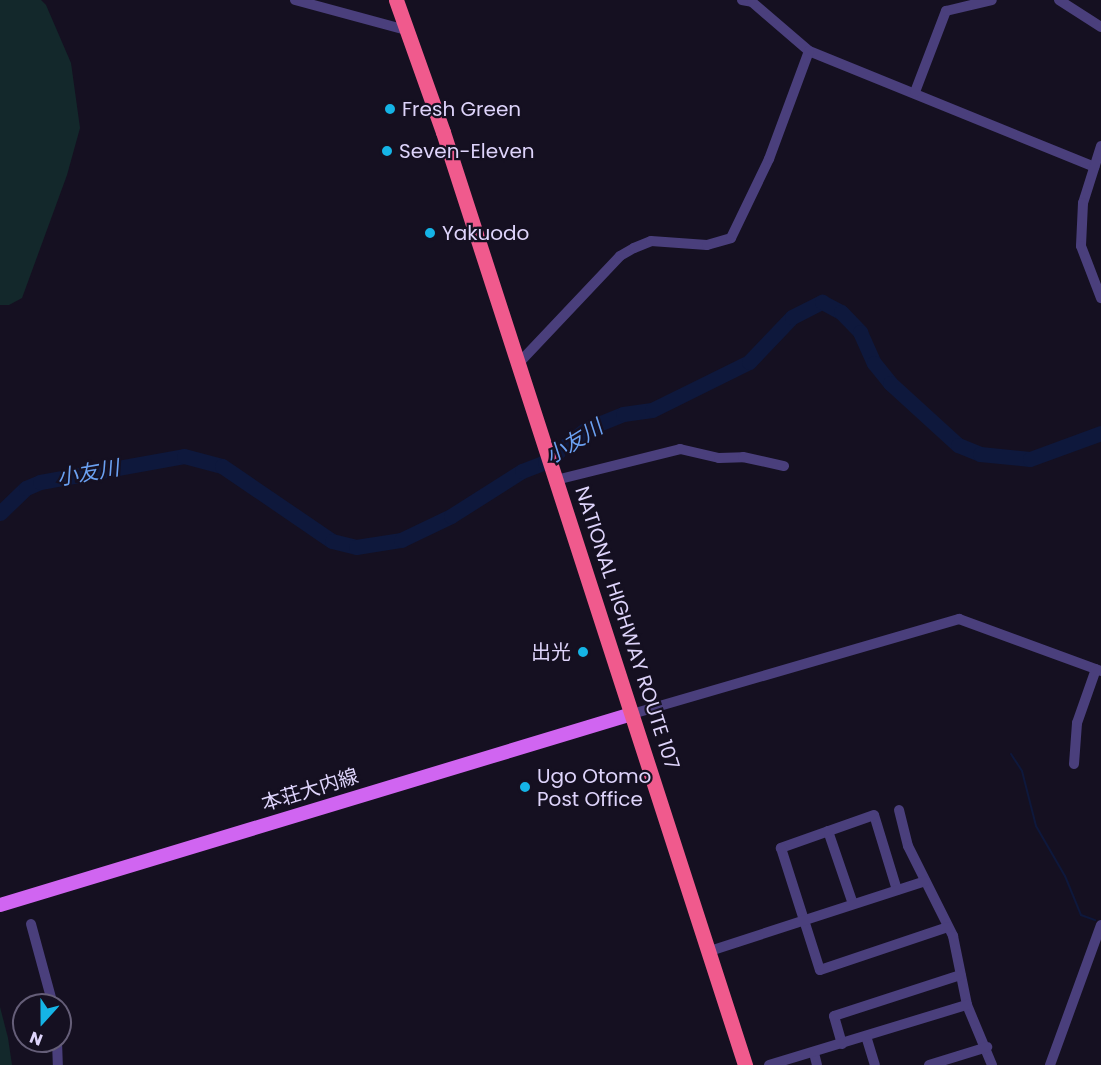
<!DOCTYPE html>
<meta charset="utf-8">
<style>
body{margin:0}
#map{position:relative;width:1101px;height:1065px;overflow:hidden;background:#151021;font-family:Poppins,"Noto Sans JP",sans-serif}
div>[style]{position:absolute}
.green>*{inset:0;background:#13282b}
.stream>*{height:2px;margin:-1px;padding:0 1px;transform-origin:1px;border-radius:1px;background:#0e183c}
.river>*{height:15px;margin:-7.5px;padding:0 7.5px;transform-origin:7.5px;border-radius:7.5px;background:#0e183c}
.minor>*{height:10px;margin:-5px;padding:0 5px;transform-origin:5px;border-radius:5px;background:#4a3f7c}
.major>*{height:14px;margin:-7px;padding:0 7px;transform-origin:7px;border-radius:7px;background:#d065f1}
.highway>*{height:15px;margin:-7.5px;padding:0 7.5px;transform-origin:7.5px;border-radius:7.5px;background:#f05a8d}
.dots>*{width:16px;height:16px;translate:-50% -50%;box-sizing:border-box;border:3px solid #151021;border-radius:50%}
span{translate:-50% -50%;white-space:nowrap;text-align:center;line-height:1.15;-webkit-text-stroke:4.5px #151021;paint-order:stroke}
.poi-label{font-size:20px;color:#ded4fb}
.left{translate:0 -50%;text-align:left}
.right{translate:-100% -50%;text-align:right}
.street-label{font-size:20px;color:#ded4fb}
.water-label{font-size:21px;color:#6ba1f2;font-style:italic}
.north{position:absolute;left:12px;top:993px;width:60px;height:60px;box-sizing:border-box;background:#151021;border:2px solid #655e78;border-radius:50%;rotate:201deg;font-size:16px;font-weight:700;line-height:24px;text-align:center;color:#ded4fb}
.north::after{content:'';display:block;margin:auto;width:21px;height:27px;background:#15b4e6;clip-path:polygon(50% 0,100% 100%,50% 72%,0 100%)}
</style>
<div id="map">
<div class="green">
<div style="clip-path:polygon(0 0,41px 0,46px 5px,71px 63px,80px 128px,67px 175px,22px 298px,9px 305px,0 305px)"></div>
<div style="clip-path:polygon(0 1007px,8px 1038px,12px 1065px,0 1065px)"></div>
</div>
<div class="stream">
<div style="left:1011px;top:754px;width:20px;rotate:57deg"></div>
<div style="left:1022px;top:771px;width:57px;rotate:75.7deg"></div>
<div style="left:1036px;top:826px;width:58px;rotate:59.9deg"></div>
<div style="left:1065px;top:876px;width:42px;rotate:67.7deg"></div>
<div style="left:1081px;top:915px;width:15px;rotate:20deg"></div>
</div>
<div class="river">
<div style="left:0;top:513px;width:36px;rotate:-44deg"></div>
<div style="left:26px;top:488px;width:15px;rotate:-23deg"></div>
<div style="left:40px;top:482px;width:146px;rotate:-10.2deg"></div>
<div style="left:184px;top:456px;width:39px;rotate:15deg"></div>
<div style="left:222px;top:466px;width:133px;rotate:34.3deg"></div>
<div style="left:332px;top:541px;width:25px;rotate:14deg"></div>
<div style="left:356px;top:547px;width:46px;rotate:-8.8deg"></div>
<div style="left:401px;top:540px;width:55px;rotate:-25.6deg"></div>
<div style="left:451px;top:516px;width:84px;rotate:-32.4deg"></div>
<div style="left:522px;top:471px;width:25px;rotate:-21deg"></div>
<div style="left:545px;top:462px;width:53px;rotate:-38.8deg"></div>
<div style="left:586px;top:429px;width:40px;rotate:-22deg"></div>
<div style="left:623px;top:414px;width:29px;rotate:-8deg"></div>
<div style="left:652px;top:410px;width:108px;rotate:-26.3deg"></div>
<div style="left:749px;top:362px;width:62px;rotate:-46.3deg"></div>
<div style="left:792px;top:317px;width:34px;rotate:-27deg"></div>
<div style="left:822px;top:302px;width:21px;rotate:28deg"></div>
<div style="left:841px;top:312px;width:28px;rotate:46deg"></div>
<div style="left:860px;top:332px;width:34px;rotate:66deg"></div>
<div style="left:874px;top:363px;width:26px;rotate:51deg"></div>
<div style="left:890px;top:383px;width:92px;rotate:42.4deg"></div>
<div style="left:958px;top:445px;width:24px;rotate:22deg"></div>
<div style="left:980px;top:454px;width:50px;rotate:5.7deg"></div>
<div style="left:1030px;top:459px;width:76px;rotate:-20.1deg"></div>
</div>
<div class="minor">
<div style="left:295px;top:0;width:115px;rotate:15.1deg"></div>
<div style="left:742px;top:0;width:10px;rotate:11deg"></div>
<div style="left:752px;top:2px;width:75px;rotate:40.7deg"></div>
<div style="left:809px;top:51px;width:308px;rotate:22.1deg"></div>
<div style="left:1059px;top:0;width:50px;rotate:32.7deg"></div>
<div style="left:915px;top:92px;width:87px;rotate:-69.1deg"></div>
<div style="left:946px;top:11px;width:47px;rotate:-13.4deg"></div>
<div style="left:1101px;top:146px;width:60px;rotate:107.5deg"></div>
<div style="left:1083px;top:203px;width:43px;rotate:92.7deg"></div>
<div style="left:1081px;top:246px;width:56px;rotate:69deg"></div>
<div style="left:517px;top:365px;width:150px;rotate:-46.6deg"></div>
<div style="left:620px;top:256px;width:16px;rotate:-30deg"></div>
<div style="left:634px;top:248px;width:18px;rotate:-22deg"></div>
<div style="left:651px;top:241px;width:56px;rotate:4.1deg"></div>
<div style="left:707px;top:245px;width:25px;rotate:-16deg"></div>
<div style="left:731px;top:238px;width:88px;rotate:-64.3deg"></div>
<div style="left:769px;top:159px;width:115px;rotate:-69.7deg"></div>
<div style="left:556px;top:480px;width:128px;rotate:-14deg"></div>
<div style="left:680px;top:449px;width:40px;rotate:13deg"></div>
<div style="left:719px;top:458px;width:24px;rotate:-2deg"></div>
<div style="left:743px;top:457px;width:42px;rotate:12.4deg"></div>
<div style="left:632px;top:714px;width:341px;rotate:-16.2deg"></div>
<div style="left:959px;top:619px;width:151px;rotate:20.1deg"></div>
<div style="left:1074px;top:764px;width:41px;rotate:-85.8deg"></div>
<div style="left:1077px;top:723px;width:57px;rotate:-70.6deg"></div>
<div style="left:899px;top:810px;width:37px;rotate:76deg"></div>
<div style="left:908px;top:846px;width:101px;rotate:63.4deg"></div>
<div style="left:953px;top:936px;width:70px;rotate:78.5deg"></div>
<div style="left:967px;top:1005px;width:65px;rotate:67.4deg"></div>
<div style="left:828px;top:831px;width:77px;rotate:71.1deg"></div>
<div style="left:897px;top:890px;width:78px;rotate:-107deg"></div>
<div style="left:874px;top:815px;width:99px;rotate:160.5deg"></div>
<div style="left:781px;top:848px;width:128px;rotate:72.3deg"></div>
<div style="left:820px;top:970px;width:135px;rotate:-18.6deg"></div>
<div style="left:31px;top:924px;width:84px;rotate:74.8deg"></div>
<div style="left:710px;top:951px;width:226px;rotate:-18deg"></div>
<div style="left:866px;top:1036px;width:30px;rotate:73deg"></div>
<div style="left:57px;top:1041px;width:24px;rotate:88deg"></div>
<div style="left:842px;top:1044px;width:29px;rotate:-106deg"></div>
<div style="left:834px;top:1016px;width:133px;rotate:-18deg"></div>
<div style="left:814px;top:1053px;width:12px;rotate:76deg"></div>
<div style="left:769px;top:1065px;width:207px;rotate:-16.9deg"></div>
<div style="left:929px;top:1065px;width:61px;rotate:-17.2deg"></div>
<div style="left:1050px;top:1065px;width:149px;rotate:-70deg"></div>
</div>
<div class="major">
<div style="left:0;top:905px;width:660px;rotate:-16.82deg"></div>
</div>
<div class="highway">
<div style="left:396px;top:0;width:140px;rotate:70.4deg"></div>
<div style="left:443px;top:132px;width:981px;rotate:72.06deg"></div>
</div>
<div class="dots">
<div style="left:390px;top:109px;background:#15b4e6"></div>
<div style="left:387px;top:151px;background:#15b4e6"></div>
<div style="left:430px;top:233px;background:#15b4e6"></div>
<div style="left:583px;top:652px;background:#15b4e6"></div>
<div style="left:525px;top:787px;background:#15b4e6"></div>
</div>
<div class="poi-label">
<span class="left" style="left:402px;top:109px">Fresh Green</span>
<span class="left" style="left:399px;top:151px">Seven-Eleven</span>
<span class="left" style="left:442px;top:233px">Yakuodo</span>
<span class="right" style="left:571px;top:652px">出光</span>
<span class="left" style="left:537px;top:788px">Ugo Otomo<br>Post Office</span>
</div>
<div class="street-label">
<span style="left:627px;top:628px;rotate:72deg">NATIONAL HIGHWAY ROUTE 107</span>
<span style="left:310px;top:790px;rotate:-17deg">本荘大内線</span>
</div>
<div class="water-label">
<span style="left:574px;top:442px;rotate:-32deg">小友川</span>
<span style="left:88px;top:473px;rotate:-10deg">小友川</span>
</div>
<div class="north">N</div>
</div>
